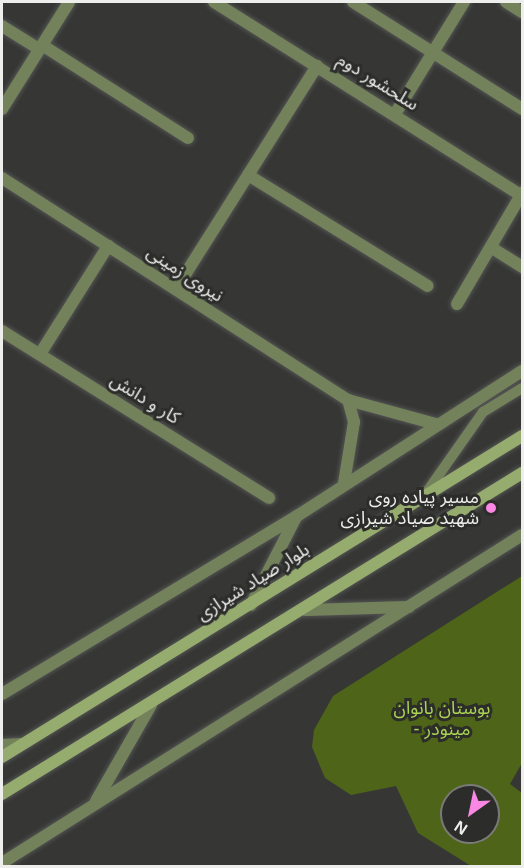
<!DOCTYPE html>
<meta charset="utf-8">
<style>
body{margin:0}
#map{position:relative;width:524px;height:868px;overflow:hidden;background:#363735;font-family:Arial,"Noto Sans Arabic",sans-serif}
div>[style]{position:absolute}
.green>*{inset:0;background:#4e6419}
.roads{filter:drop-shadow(0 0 2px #535452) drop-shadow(0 0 2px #535452)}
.service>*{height:10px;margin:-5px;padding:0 5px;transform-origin:5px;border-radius:5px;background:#74825c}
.minor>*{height:12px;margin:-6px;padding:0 6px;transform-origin:6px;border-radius:6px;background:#74825c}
.tertiary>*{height:12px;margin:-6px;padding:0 6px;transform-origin:6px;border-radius:6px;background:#74825c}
.secondary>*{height:12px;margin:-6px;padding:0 6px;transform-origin:6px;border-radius:6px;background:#96ac6e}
.dots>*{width:16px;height:16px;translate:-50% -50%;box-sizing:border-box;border:3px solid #2c2d2a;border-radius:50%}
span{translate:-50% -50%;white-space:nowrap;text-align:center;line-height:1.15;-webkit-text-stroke:6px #2c2d2a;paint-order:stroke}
.street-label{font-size:18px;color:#eeefed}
.poi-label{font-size:18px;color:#eeefed}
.right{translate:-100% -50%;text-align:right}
.park-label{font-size:18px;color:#abd354}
.frame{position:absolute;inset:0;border:3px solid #eeefed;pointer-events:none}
.north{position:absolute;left:440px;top:784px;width:60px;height:60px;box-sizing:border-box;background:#2c2d2a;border:2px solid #7a7b78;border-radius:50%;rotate:213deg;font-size:16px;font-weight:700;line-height:24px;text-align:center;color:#eeefed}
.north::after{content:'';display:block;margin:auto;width:21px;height:27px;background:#fb87e5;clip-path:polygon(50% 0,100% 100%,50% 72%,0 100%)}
</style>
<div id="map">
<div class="green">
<div style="clip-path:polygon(evenodd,522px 576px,522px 763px,510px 784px,522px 793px,522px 866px,471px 866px,418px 833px,396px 786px,351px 795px,325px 778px,312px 747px,314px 730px,333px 696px,522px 576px,452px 796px,488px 796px,488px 832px,452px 832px,452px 796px)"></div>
</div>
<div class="roads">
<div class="service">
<div style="left:424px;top:496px;width:103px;rotate:-54.9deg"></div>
<div style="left:483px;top:412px;width:46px;rotate:-31.6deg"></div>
</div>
<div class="minor">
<div style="left:214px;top:2px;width:363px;rotate:32.2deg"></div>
<div style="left:353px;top:2px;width:200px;rotate:32.3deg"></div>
<div style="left:2px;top:26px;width:44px;rotate:31.9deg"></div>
<div style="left:42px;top:45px;width:173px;rotate:32.5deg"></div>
<div style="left:2px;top:109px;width:126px;rotate:-57.9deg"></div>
<div style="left:395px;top:114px;width:132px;rotate:-58.4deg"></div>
<div style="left:248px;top:175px;width:211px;rotate:31.7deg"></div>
<div style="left:492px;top:248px;width:36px;rotate:32deg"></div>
<div style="left:176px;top:289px;width:264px;rotate:-57.7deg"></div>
<div style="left:457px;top:304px;width:129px;rotate:-59.6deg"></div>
<div style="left:2px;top:331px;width:315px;rotate:32deg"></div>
<div style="left:40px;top:354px;width:128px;rotate:-57.8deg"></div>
</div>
<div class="tertiary">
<div style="left:506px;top:2px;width:19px;rotate:32deg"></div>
<div style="left:2px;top:178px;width:411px;rotate:32.7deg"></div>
<div style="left:348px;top:400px;width:91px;rotate:15.3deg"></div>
<div style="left:344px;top:483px;width:62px;rotate:-80.7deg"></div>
<div style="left:354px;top:422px;width:23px;rotate:-105deg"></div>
<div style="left:251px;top:605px;width:99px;rotate:-62.9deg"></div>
<div style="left:305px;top:610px;width:104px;rotate:-1.7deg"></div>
<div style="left:2px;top:694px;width:345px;rotate:-31.1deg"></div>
<div style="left:297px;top:516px;width:268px;rotate:-32.8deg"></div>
<div style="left:2px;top:745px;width:19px;rotate:-3deg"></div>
<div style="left:96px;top:801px;width:111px;rotate:-60.2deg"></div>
<div style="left:2px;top:863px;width:615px;rotate:-32.24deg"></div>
</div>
<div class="secondary">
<div style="left:2px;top:757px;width:611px;rotate:-31.69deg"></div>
<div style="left:2px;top:794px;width:611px;rotate:-31.69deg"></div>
</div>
</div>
<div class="dots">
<div style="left:491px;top:508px;background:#fb87e5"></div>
</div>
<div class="street-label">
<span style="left:378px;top:82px;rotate:32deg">سلحشور دوم</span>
<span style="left:185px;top:274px;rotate:33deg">نیروی زمینی</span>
<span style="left:145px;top:399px;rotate:32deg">کار و دانش</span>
<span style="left:253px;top:582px;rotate:-32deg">بلوار صیاد شیرازی</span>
</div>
<div class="poi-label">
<span class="right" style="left:479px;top:508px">مسیر پیاده روی<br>شهید صیاد شیرازی</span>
</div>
<div class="park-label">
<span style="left:442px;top:719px">بوستان بانوان<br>- مینودر</span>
</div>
<div class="frame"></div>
<div class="north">N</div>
</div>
